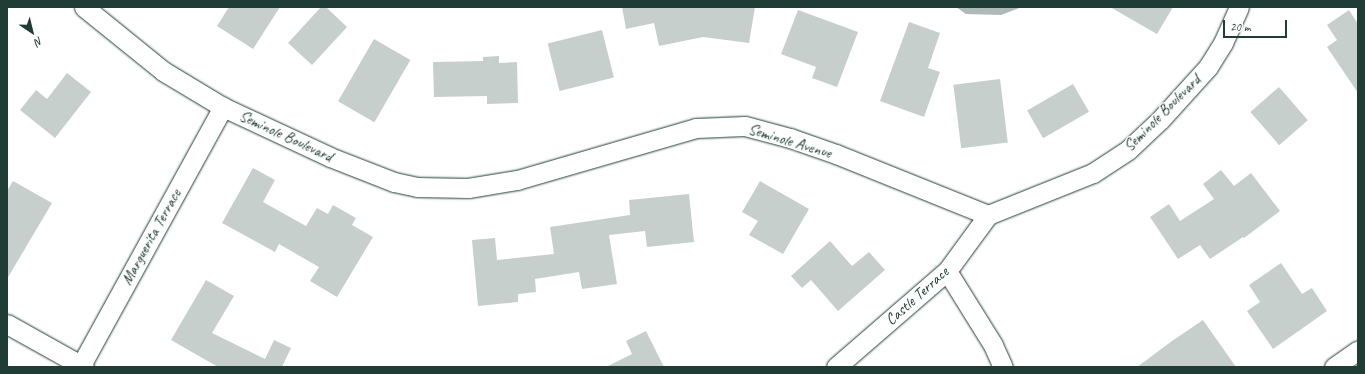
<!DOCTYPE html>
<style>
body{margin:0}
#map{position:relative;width:1365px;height:374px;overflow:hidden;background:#fff;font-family:Caveat,sans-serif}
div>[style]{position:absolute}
.water>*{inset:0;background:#afbab7}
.building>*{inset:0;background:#c7cfcc;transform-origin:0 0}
.roads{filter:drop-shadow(0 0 1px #1f3d34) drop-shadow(0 0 1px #1f3d34)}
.street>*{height:19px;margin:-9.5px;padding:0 9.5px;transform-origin:9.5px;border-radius:9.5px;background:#fff}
span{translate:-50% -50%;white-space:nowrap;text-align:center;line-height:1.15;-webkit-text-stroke:3px #fff;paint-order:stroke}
.street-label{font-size:16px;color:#1f3d34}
.frame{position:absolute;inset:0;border:8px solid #1f3d34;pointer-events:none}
.north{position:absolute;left:12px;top:12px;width:40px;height:40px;-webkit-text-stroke:3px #fff;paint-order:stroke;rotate:145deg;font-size:11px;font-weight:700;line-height:16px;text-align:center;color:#1f3d34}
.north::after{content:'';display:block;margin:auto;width:14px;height:18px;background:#1f3d34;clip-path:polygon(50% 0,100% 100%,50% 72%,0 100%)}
.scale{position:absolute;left:1223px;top:20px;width:64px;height:18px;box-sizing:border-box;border:2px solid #1f3d34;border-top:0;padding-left:5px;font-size:12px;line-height:14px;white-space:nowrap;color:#1f3d34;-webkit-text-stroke:3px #fff;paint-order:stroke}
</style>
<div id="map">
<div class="water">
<div style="clip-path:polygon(956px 7px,1022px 7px,1001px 15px,966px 14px)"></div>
</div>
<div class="building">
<div style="clip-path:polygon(229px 7px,280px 7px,253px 49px,217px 26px)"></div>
<div style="clip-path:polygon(321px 7px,326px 7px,347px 27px,312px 65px,288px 43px)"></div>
<div style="clip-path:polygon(622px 7px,755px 7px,749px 43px,703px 37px,659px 46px,654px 23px,626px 29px)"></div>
<div style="clip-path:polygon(1110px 7px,1173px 7px,1157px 34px)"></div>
<div style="clip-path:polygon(798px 10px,858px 32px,837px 87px,812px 78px,816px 67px,781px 54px)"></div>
<div style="clip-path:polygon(1349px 10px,1358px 24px,1358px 93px,1327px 47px,1337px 40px,1327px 25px)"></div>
<div style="clip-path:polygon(909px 22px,940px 33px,928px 68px,940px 72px,924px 117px,880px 101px)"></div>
<div style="left:602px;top:30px;width:49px;height:56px;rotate:76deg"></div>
<div style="left:374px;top:39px;width:42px;height:72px;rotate:30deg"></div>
<div style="clip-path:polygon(499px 56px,499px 63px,517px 62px,518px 103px,487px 104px,487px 96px,434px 97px,433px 62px,483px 61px,483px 57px)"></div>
<div style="clip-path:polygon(67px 73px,91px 92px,55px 138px,20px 110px,36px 90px,47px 99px)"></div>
<div style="left:1000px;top:79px;width:64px;height:47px;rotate:83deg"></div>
<div style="left:1073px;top:84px;width:32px;height:53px;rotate:60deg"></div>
<div style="left:1279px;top:87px;width:44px;height:38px;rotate:49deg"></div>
<div style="clip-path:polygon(253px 168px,275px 180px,263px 202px,306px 226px,317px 208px,328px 214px,333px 205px,356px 218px,352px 225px,373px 237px,337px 297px,310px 281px,319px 267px,279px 244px,275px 252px,222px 223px)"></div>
<div style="clip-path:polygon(1221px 170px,1234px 186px,1251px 173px,1280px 211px,1244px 238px,1243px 237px,1210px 259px,1200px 245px,1178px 259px,1150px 217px,1169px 204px,1180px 221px,1214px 199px,1203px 184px)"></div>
<div style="clip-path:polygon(13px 181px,52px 203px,7px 279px,7px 191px)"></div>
<div style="clip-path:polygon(760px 181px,809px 209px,783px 254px,749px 235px,758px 221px,742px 212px)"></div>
<div style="clip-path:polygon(689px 194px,694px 242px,647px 247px,645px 231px,609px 235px,617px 284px,582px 289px,579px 272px,535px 279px,536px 292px,518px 294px,518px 302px,478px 306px,472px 240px,495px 238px,497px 260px,554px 254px,550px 227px,630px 215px,629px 200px)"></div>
<div style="clip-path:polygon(830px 241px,852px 266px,869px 252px,885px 270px,838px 311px,811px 280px,802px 288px,791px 276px)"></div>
<div style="clip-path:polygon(1281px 263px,1302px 294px,1312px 288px,1327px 311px,1273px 349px,1247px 311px,1260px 302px,1249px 285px)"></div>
<div style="clip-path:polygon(206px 280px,234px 296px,212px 333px,265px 359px,274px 340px,291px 348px,282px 367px,218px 367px,171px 340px)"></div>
<div style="clip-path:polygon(1203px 320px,1236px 367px,1137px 367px,1172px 341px)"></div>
<div style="clip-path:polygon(646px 331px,664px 367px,606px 367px,632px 354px,626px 341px)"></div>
</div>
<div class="roads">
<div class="street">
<div style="left:84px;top:7px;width:102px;rotate:39deg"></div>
<div style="left:163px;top:71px;width:70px;rotate:31deg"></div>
<div style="left:223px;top:107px;width:118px;rotate:25deg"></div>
<div style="left:330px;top:157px;width:69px;rotate:21.3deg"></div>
<div style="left:394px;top:182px;width:24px;rotate:12deg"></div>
<div style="left:417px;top:187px;width:51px;rotate:1.1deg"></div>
<div style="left:468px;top:188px;width:50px;rotate:-9.3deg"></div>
<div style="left:517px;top:180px;width:186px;rotate:-16.2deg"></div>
<div style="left:696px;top:128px;width:49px;rotate:-2.3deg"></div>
<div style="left:745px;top:126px;width:47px;rotate:14.9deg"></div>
<div style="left:790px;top:138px;width:49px;rotate:19.2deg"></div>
<div style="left:836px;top:154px;width:164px;rotate:21.9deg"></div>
<div style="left:988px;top:215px;width:113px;rotate:-21.8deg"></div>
<div style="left:1093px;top:173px;width:42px;rotate:-33.3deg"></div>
<div style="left:1128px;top:150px;width:44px;rotate:-43.2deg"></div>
<div style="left:1160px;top:120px;width:72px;rotate:-47.8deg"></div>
<div style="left:1208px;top:67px;width:28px;rotate:-58deg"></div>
<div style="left:1223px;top:43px;width:39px;rotate:-66deg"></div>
<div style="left:947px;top:271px;width:87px;rotate:58.1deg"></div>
<div style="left:993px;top:345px;width:24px;rotate:66deg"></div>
<div style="left:7px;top:324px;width:88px;rotate:29.2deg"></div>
<div style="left:80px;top:367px;width:297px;rotate:-61.2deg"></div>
<div style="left:836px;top:367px;width:147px;rotate:-40.9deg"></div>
<div style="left:947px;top:271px;width:69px;rotate:-53.8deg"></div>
<div style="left:1334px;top:367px;width:29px;rotate:-35deg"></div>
</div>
</div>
<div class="street-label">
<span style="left:1162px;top:113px;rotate:-45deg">Seminole Boulevard</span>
<span style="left:286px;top:136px;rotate:25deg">Seminole Boulevard</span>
<span style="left:790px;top:141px;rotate:17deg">Seminole Avenue</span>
<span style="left:151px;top:237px;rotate:-61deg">Marguerita Terrace</span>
<span style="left:917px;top:296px;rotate:-42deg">Castle Terrace</span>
</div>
<div class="frame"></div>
<div class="north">N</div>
<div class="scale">20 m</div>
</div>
